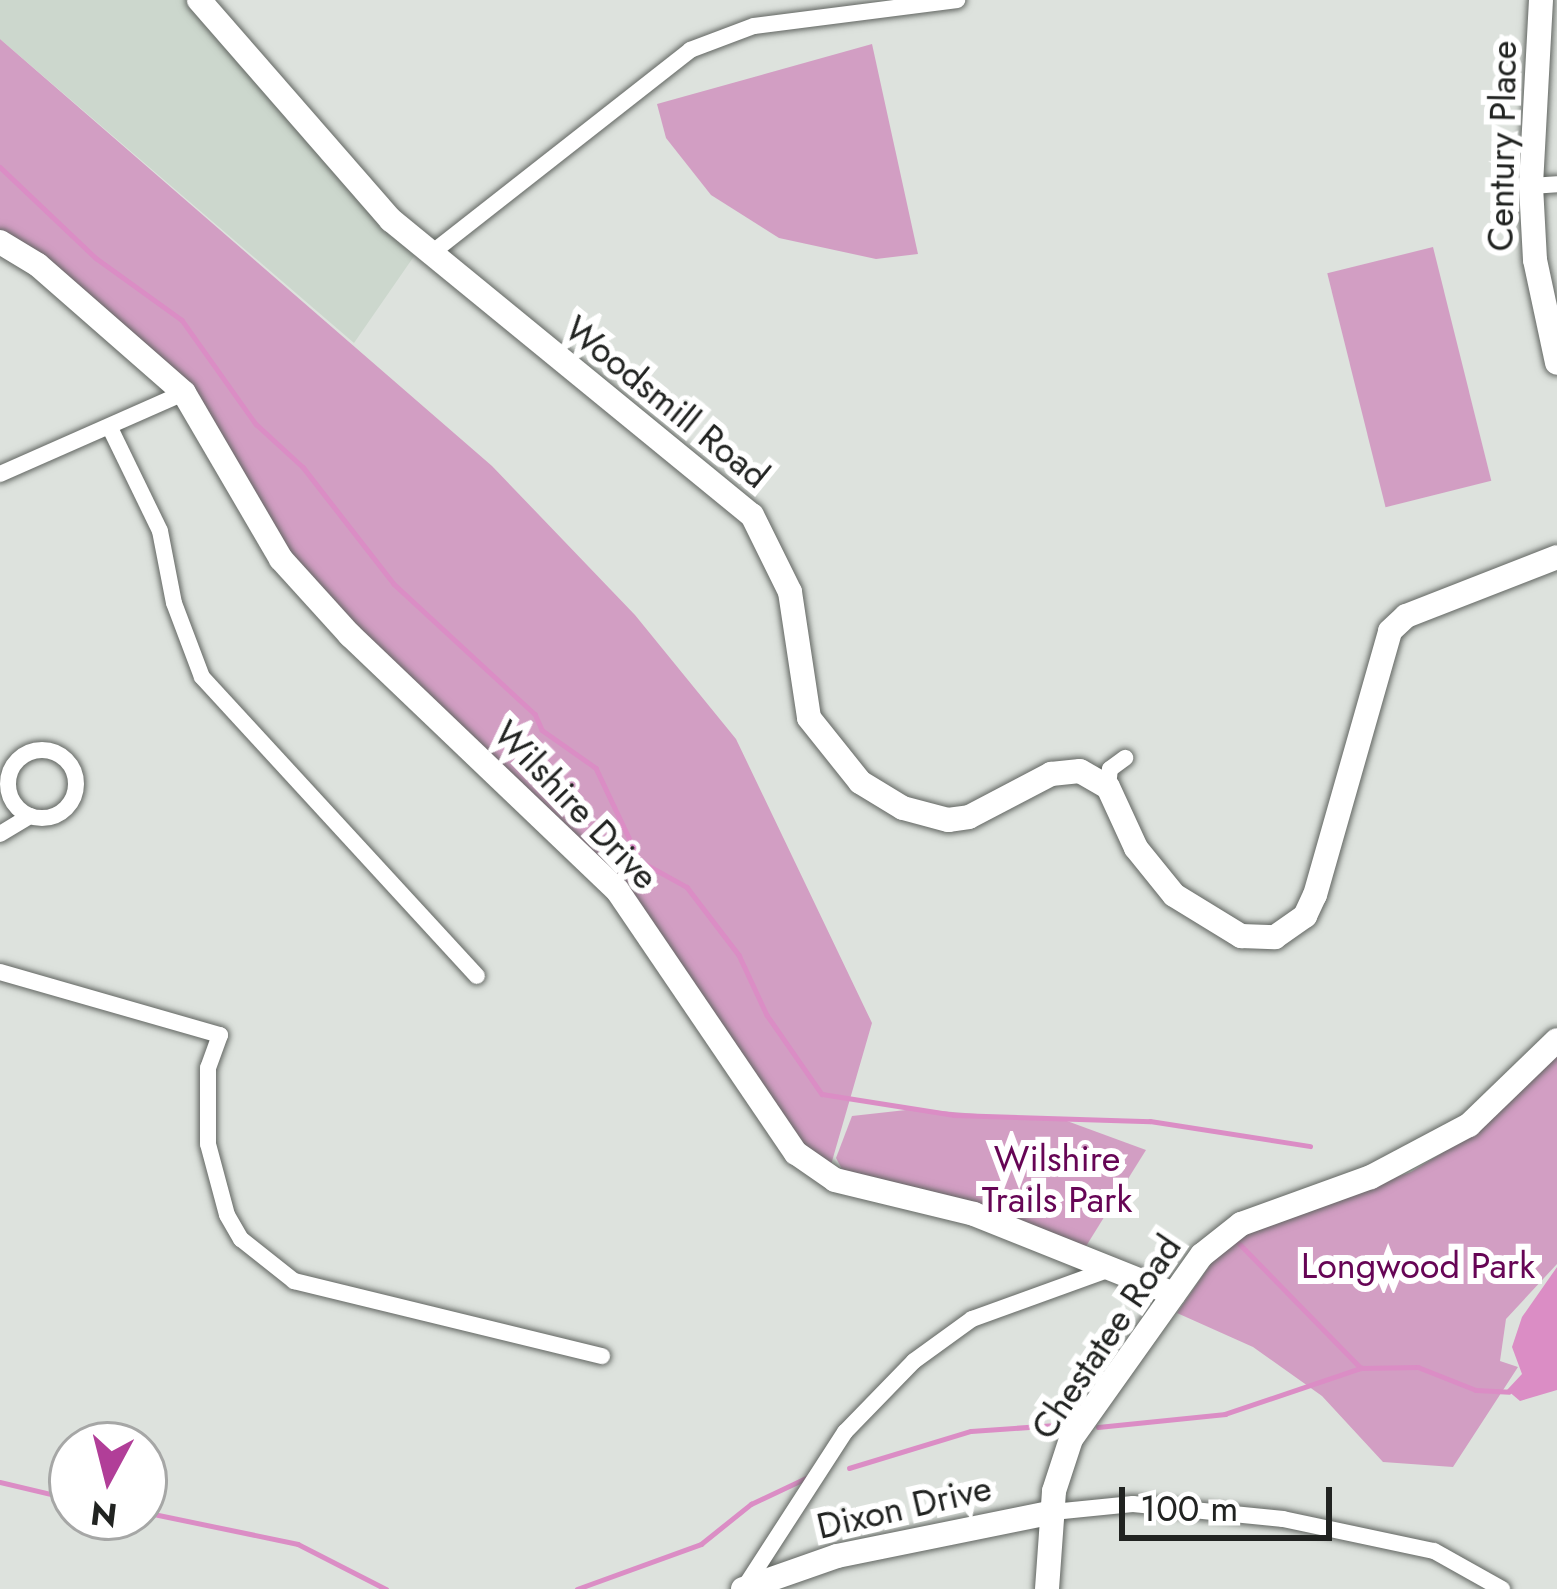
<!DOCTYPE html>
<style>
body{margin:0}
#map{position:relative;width:1557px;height:1589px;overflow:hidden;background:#dde2dd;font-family:Jost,sans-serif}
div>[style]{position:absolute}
.built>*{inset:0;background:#ccd7cd}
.green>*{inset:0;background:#d29ec3;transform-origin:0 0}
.water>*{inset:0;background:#db8dc5}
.stream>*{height:4.5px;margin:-2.25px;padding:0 2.25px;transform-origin:2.25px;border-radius:2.25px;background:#db8dc5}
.roads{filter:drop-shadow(0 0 3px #616561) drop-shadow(0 0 3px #616561)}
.street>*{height:16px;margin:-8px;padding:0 8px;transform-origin:8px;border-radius:8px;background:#fff}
.street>.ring{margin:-8px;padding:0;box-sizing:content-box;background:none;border:16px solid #fff;border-radius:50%}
.secondary>*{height:24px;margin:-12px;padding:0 12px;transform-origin:12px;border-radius:12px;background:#fff}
span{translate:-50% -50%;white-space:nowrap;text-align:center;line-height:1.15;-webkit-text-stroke:12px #fff;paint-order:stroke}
.street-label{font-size:36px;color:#212321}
.park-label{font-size:36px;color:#660555}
.north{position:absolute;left:48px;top:1421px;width:120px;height:120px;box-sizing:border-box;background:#fff;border:3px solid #a6a7a6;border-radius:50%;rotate:187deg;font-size:33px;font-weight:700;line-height:48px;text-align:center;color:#212321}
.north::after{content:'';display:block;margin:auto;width:42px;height:54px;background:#b13e98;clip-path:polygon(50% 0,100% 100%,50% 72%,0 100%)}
.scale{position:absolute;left:1119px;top:1487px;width:213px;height:54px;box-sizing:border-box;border:6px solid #212321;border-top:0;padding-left:15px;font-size:36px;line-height:42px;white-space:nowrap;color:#212321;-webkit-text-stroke:9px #fff;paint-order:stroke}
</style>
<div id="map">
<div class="built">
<div style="clip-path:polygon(0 0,193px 0,332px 168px,428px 236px,354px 343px,0 39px)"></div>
</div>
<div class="green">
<div style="clip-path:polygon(0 39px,492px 466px,635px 615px,736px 739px,872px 1023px,826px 1182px,654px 942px,307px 595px,188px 402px,0 242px)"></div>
<div style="clip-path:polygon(872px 44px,918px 254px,876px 259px,779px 238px,711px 195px,666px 138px,657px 104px)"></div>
<div style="left:1433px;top:247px;width:241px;height:109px;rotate:76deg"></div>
<div style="clip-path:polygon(1557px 1057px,1557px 1264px,1506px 1319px,1500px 1361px,1518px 1367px,1453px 1467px,1383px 1462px,1322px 1396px,1253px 1347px,1177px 1313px,1219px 1252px,1245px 1231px,1411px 1172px,1465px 1139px)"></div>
<div style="clip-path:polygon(915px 1109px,1067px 1121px,1146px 1150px,1083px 1251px,843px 1171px,836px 1158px,852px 1116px)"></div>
</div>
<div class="water">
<div style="clip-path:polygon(1557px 1267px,1557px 1390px,1520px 1401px,1507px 1390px,1522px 1374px,1512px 1347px,1522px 1317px)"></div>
</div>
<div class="stream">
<div style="left:0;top:167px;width:132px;rotate:43.5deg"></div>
<div style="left:96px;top:258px;width:106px;rotate:35.8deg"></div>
<div style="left:182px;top:320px;width:128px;rotate:54.6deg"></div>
<div style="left:256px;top:424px;width:64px;rotate:42.5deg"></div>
<div style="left:303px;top:467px;width:148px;rotate:52.1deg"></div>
<div style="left:394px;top:584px;width:192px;rotate:42.7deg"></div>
<div style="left:535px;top:714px;width:17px;rotate:66deg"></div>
<div style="left:542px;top:730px;width:66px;rotate:35.1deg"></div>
<div style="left:596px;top:768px;width:103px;rotate:64.7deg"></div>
<div style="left:640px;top:861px;width:54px;rotate:29deg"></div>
<div style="left:687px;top:887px;width:86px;rotate:52.6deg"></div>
<div style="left:739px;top:955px;width:66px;rotate:65deg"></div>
<div style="left:767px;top:1015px;width:96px;rotate:55.2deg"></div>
<div style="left:822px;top:1094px;width:134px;rotate:9deg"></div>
<div style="left:954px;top:1115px;width:196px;rotate:1.8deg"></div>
<div style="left:1150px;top:1121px;width:162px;rotate:8.9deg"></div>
<div style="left:1235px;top:1239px;width:180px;rotate:45.7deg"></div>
<div style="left:1098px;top:1427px;width:128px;rotate:-5.8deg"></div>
<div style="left:1225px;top:1414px;width:144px;rotate:-18.7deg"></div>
<div style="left:1361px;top:1368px;width:57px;rotate:-1deg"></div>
<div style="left:1418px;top:1367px;width:62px;rotate:21.6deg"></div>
<div style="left:1476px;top:1390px;width:33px;rotate:3deg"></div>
<div style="left:849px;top:1468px;width:127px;rotate:-16.9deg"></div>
<div style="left:971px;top:1431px;width:85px;rotate:-4deg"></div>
<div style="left:0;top:1482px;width:74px;rotate:13.3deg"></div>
<div style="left:144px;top:1512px;width:157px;rotate:11.7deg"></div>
<div style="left:298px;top:1544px;width:99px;rotate:27.1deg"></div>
<div style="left:577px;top:1589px;width:132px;rotate:-19.9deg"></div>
<div style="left:701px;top:1544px;width:64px;rotate:-38.7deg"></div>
<div style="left:751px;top:1504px;width:61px;rotate:-25.3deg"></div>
</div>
<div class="roads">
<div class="street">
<div style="left:1531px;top:186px;width:26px;rotate:-4deg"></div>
<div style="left:429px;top:255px;width:332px;rotate:-38.1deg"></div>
<div style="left:690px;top:50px;width:68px;rotate:-20.6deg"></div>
<div style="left:754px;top:26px;width:205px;rotate:-7.3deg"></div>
<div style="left:111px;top:430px;width:112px;rotate:64.1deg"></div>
<div style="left:160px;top:531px;width:73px;rotate:79deg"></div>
<div style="left:174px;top:603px;width:79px;rotate:69.3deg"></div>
<div style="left:202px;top:677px;width:406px;rotate:47.4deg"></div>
<div style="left:0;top:474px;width:201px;rotate:-23.8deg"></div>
<div class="ring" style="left:8px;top:750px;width:52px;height:52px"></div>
<div style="left:1108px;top:787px;width:18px;rotate:-84deg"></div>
<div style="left:1110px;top:769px;width:19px;rotate:-36deg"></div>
<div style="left:0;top:834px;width:35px;rotate:-31deg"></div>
<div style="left:0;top:972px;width:229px;rotate:16deg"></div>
<div style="left:220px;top:1035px;width:35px;rotate:110deg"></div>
<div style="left:208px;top:1068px;width:76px;rotate:90deg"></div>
<div style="left:208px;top:1144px;width:73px;rotate:75deg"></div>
<div style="left:227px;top:1215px;width:28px;rotate:60deg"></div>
<div style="left:241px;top:1239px;width:68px;rotate:38.4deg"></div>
<div style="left:294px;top:1281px;width:317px;rotate:13.7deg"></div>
<div style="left:1053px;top:1512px;width:80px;rotate:-5.7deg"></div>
<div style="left:1133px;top:1504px;width:151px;rotate:5.7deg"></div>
<div style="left:1283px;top:1519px;width:154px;rotate:12deg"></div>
<div style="left:1434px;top:1551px;width:78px;rotate:29.2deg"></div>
<div style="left:744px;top:1588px;width:186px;rotate:-57.1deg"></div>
<div style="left:845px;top:1432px;width:99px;rotate:-45.8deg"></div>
<div style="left:914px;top:1361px;width:72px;rotate:-35.9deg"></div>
<div style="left:972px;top:1319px;width:147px;rotate:-19.9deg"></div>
</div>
<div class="secondary">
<div style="left:199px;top:0;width:292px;rotate:48.9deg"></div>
<div style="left:391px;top:220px;width:466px;rotate:39.3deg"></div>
<div style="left:752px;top:515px;width:86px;rotate:63.7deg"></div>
<div style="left:790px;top:592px;width:127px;rotate:81.4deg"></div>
<div style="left:809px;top:718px;width:82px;rotate:51.4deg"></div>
<div style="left:860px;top:782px;width:50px;rotate:31.2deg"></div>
<div style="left:903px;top:808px;width:47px;rotate:14.9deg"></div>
<div style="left:948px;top:820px;width:21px;rotate:-8deg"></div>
<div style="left:969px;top:817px;width:93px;rotate:-27.7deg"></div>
<div style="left:1051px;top:774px;width:29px;rotate:-6deg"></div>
<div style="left:1080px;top:771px;width:32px;rotate:30deg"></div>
<div style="left:1108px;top:787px;width:67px;rotate:65.3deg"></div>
<div style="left:1136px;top:848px;width:60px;rotate:51deg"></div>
<div style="left:1174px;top:895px;width:79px;rotate:31.5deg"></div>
<div style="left:1241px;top:936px;width:34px;rotate:2deg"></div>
<div style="left:1275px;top:937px;width:37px;rotate:-35deg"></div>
<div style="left:1305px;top:916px;width:23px;rotate:-65deg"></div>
<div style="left:1315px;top:895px;width:274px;rotate:-74.1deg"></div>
<div style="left:1390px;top:631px;width:22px;rotate:-43deg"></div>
<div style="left:1406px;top:616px;width:162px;rotate:-21.3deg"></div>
<div style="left:1541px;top:0;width:186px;rotate:93.1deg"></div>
<div style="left:1531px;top:186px;width:74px;rotate:86.9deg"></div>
<div style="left:1535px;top:260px;width:105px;rotate:77.9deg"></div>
<div style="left:0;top:242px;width:44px;rotate:31.2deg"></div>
<div style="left:38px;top:265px;width:194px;rotate:41.2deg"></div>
<div style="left:184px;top:393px;width:192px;rotate:59.7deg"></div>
<div style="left:281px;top:559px;width:103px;rotate:47.8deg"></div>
<div style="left:350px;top:635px;width:369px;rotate:43.7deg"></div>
<div style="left:617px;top:890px;width:318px;rotate:55.8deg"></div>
<div style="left:796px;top:1153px;width:47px;rotate:34.7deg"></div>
<div style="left:835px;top:1180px;width:143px;rotate:13.7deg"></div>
<div style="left:974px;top:1214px;width:215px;rotate:21.8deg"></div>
<div style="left:743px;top:1589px;width:100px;rotate:-19.3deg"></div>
<div style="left:837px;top:1556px;width:220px;rotate:-11.5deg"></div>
<div style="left:1047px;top:1589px;width:98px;rotate:-85.9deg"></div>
<div style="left:1054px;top:1491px;width:55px;rotate:-71.9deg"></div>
<div style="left:1071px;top:1439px;width:226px;rotate:-54.6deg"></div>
<div style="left:1202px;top:1255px;width:50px;rotate:-38.5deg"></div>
<div style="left:1241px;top:1224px;width:138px;rotate:-19.9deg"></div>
<div style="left:1371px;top:1177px;width:111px;rotate:-28deg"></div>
<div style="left:1469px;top:1125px;width:122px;rotate:-44deg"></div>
</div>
</div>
<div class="street-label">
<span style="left:1502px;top:146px;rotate:-89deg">Century Place</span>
<span style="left:667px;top:402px;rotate:39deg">Woodsmill Road</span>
<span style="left:576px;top:805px;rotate:46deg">Wilshire Drive</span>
<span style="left:1106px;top:1337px;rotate:-56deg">Chestatee Road</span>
<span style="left:904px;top:1507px;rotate:-13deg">Dixon Drive</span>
</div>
<div class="park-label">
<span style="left:1057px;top:1179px">Wilshire<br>Trails Park</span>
<span style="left:1418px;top:1266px">Longwood Park</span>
</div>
<div class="north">N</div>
<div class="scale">100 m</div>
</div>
